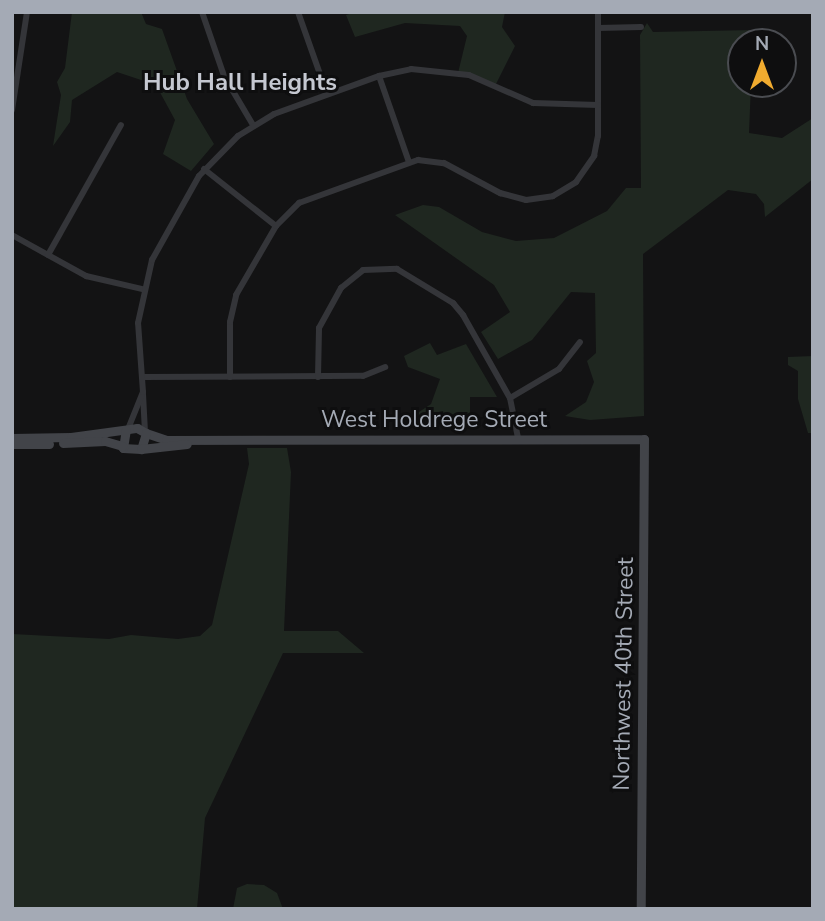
<!DOCTYPE html>
<style>
body{margin:0}
#map{position:relative;width:825px;height:921px;overflow:hidden;background:#131314;font-family:"Nunito Sans",sans-serif}
div>[style]{position:absolute}
.green>*{inset:0;background:#1f2720}
.street>*{height:6px;margin:-3px;padding:0 3px;transform-origin:3px;border-radius:3px;background:#343539}
.secondary>*{height:9px;margin:-4.5px;padding:0 4.5px;transform-origin:4.5px;border-radius:4.5px;background:#424449}
span{translate:-50% -50%;white-space:nowrap;text-align:center;line-height:1.15;-webkit-text-stroke:6px #0e0e0f;paint-order:stroke}
.street-label{font-size:23px;color:#a4aab5}
.neighbourhood-label{font-size:24px;color:#c5c8d1;font-weight:700}
.frame{position:absolute;inset:0;border:14px solid #a4aab5;pointer-events:none}
.north{position:absolute;left:727px;top:28px;width:70px;height:70px;box-sizing:border-box;background:#0e0e0f;border:2px solid #4a4c51;border-radius:50%;rotate:0deg;font-size:19px;font-weight:700;line-height:28px;text-align:center;color:#a4aab5}
.north::after{content:'';display:block;margin:auto;width:24px;height:32px;background:#f0ab2f;clip-path:polygon(50% 0,100% 100%,50% 72%,0 100%)}
</style>
<div id="map">
<div class="green">
<div style="clip-path:polygon(72px 12px,141px 12px,146px 24px,162px 29px,187px 99px,214px 144px,191px 171px,163px 154px,175px 120px,156px 85px,117px 72px,72px 100px,70px 122px,53px 146px,61px 95px,57px 82px,65px 68px)"></div>
<div style="clip-path:polygon(355px 12px,505px 12px,502px 27px,515px 46px,495px 86px,458px 73px,467px 36px,460px 26px,405px 23px,355px 37px,346px 15px)"></div>
<div style="clip-path:polygon(647px 23px,653px 32px,754px 30px,753px 42px,741px 42px,741px 84px,751px 84px,749px 133px,782px 138px,813px 118px,813px 179px,765px 217px,764px 204px,756px 194px,728px 190px,643px 254px,644px 416px,590px 420px,565px 416px,586px 402px,594px 382px,587px 361px,596px 353px,595px 293px,571px 292px,532px 340px,498px 359px,481px 332px,510px 312px,494px 285px,395px 215px,423px 205px,439px 207px,482px 232px,516px 241px,554px 238px,607px 211px,626px 188px,641px 188px,640px 35px)"></div>
<div style="clip-path:polygon(430px 343px,437px 355px,466px 344px,497px 397px,470px 397px,470px 416px,413px 416px,431px 404px,440px 379px,408px 367px,404px 356px)"></div>
<div style="clip-path:polygon(813px 356px,813px 433px,808px 433px,798px 399px,798px 371px,788px 365px,788px 357px)"></div>
<div style="clip-path:polygon(247px 448px,287px 448px,291px 472px,284px 631px,338px 631px,364px 653px,283px 653px,205px 818px,197px 909px,12px 909px,12px 634px,109px 639px,131px 635px,178px 639px,200px 636px,212px 625px,249px 464px)"></div>
<div style="clip-path:polygon(247px 884px,264px 885px,277px 893px,283px 909px,233px 909px,237px 888px)"></div>
</div>
<div class="street">
<div style="left:202px;top:12px;width:68px;rotate:71deg"></div>
<div style="left:224px;top:76px;width:57px;rotate:59.4deg"></div>
<div style="left:298px;top:12px;width:87px;rotate:70.5deg"></div>
<div style="left:598px;top:28px;width:43px;rotate:-1.3deg"></div>
<div style="left:379px;top:76px;width:91px;rotate:70.8deg"></div>
<div style="left:12px;top:110px;width:99px;rotate:-81.3deg"></div>
<div style="left:204px;top:169px;width:92px;rotate:38.4deg"></div>
<div style="left:12px;top:235px;width:85px;rotate:29deg"></div>
<div style="left:86px;top:276px;width:57px;rotate:13.1deg"></div>
<div style="left:48px;top:255px;width:149px;rotate:-60.7deg"></div>
<div style="left:143px;top:377px;width:220px;rotate:-0.3deg"></div>
<div style="left:363px;top:376px;width:24px;rotate:-22deg"></div>
<div style="left:230px;top:377px;width:55px;rotate:-90deg"></div>
<div style="left:230px;top:322px;width:28px;rotate:-77deg"></div>
<div style="left:236px;top:295px;width:80px;rotate:-59.9deg"></div>
<div style="left:276px;top:226px;width:33px;rotate:-45deg"></div>
<div style="left:299px;top:203px;width:127px;rotate:-19.9deg"></div>
<div style="left:418px;top:160px;width:26px;rotate:7deg"></div>
<div style="left:444px;top:163px;width:64px;rotate:28.2deg"></div>
<div style="left:500px;top:193px;width:27px;rotate:15deg"></div>
<div style="left:526px;top:200px;width:27px;rotate:-8deg"></div>
<div style="left:553px;top:196px;width:27px;rotate:-31deg"></div>
<div style="left:576px;top:182px;width:32px;rotate:-55deg"></div>
<div style="left:594px;top:156px;width:20px;rotate:-79deg"></div>
<div style="left:598px;top:136px;width:124px;rotate:-90deg"></div>
<div style="left:318px;top:377px;width:49px;rotate:-88.8deg"></div>
<div style="left:319px;top:328px;width:46px;rotate:-61.2deg"></div>
<div style="left:341px;top:288px;width:28px;rotate:-39deg"></div>
<div style="left:363px;top:270px;width:34px;rotate:-2deg"></div>
<div style="left:397px;top:269px;width:66px;rotate:31.3deg"></div>
<div style="left:453px;top:303px;width:16px;rotate:50deg"></div>
<div style="left:463px;top:315px;width:95px;rotate:60.5deg"></div>
<div style="left:510px;top:398px;width:41px;rotate:78.7deg"></div>
<div style="left:143px;top:394px;width:37px;rotate:87deg"></div>
<div style="left:510px;top:398px;width:57px;rotate:-30.6deg"></div>
<div style="left:559px;top:369px;width:34px;rotate:-52deg"></div>
<div style="left:128px;top:429px;width:40px;rotate:-68deg"></div>
<div style="left:143px;top:392px;width:69px;rotate:-94.1deg"></div>
<div style="left:138px;top:323px;width:65px;rotate:-77.5deg"></div>
<div style="left:152px;top:260px;width:96px;rotate:-60.8deg"></div>
<div style="left:199px;top:176px;width:56px;rotate:-45.7deg"></div>
<div style="left:238px;top:136px;width:42px;rotate:-31.4deg"></div>
<div style="left:274px;top:114px;width:112px;rotate:-19.9deg"></div>
<div style="left:379px;top:76px;width:33px;rotate:-12deg"></div>
<div style="left:411px;top:69px;width:58px;rotate:5.9deg"></div>
<div style="left:469px;top:75px;width:70px;rotate:23.6deg"></div>
<div style="left:533px;top:103px;width:65px;rotate:1.8deg"></div>
</div>
<div class="secondary">
<div style="left:146px;top:433px;width:21px;rotate:19deg"></div>
<div style="left:166px;top:440px;width:478px;rotate:-0.1deg"></div>
<div style="left:644px;top:439px;width:470px;rotate:90.4deg"></div>
<div style="left:12px;top:438px;width:59px;rotate:-1deg"></div>
<div style="left:71px;top:437px;width:67px;rotate:-7.8deg"></div>
<div style="left:137px;top:428px;width:10px;rotate:29deg"></div>
<div style="left:146px;top:433px;width:17px;rotate:107deg"></div>
<div style="left:141px;top:449px;width:18px;rotate:-177deg"></div>
<div style="left:123px;top:448px;width:18px;rotate:-81deg"></div>
<div style="left:63px;top:443px;width:42px;rotate:-2.7deg"></div>
<div style="left:105px;top:441px;width:18px;rotate:16deg"></div>
<div style="left:12px;top:444px;width:37px"></div>
<div style="left:141px;top:449px;width:46px;rotate:-6.2deg"></div>
</div>
<div class="street-label">
<span style="left:434px;top:420px">West Holdrege Street</span>
<span style="left:624px;top:674px;rotate:-89deg">Northwest 40th Street</span>
</div>
<div class="neighbourhood-label">
<span style="left:240px;top:83px">Hub Hall Heights</span>
</div>
<div class="frame"></div>
<div class="north">N</div>
</div>
